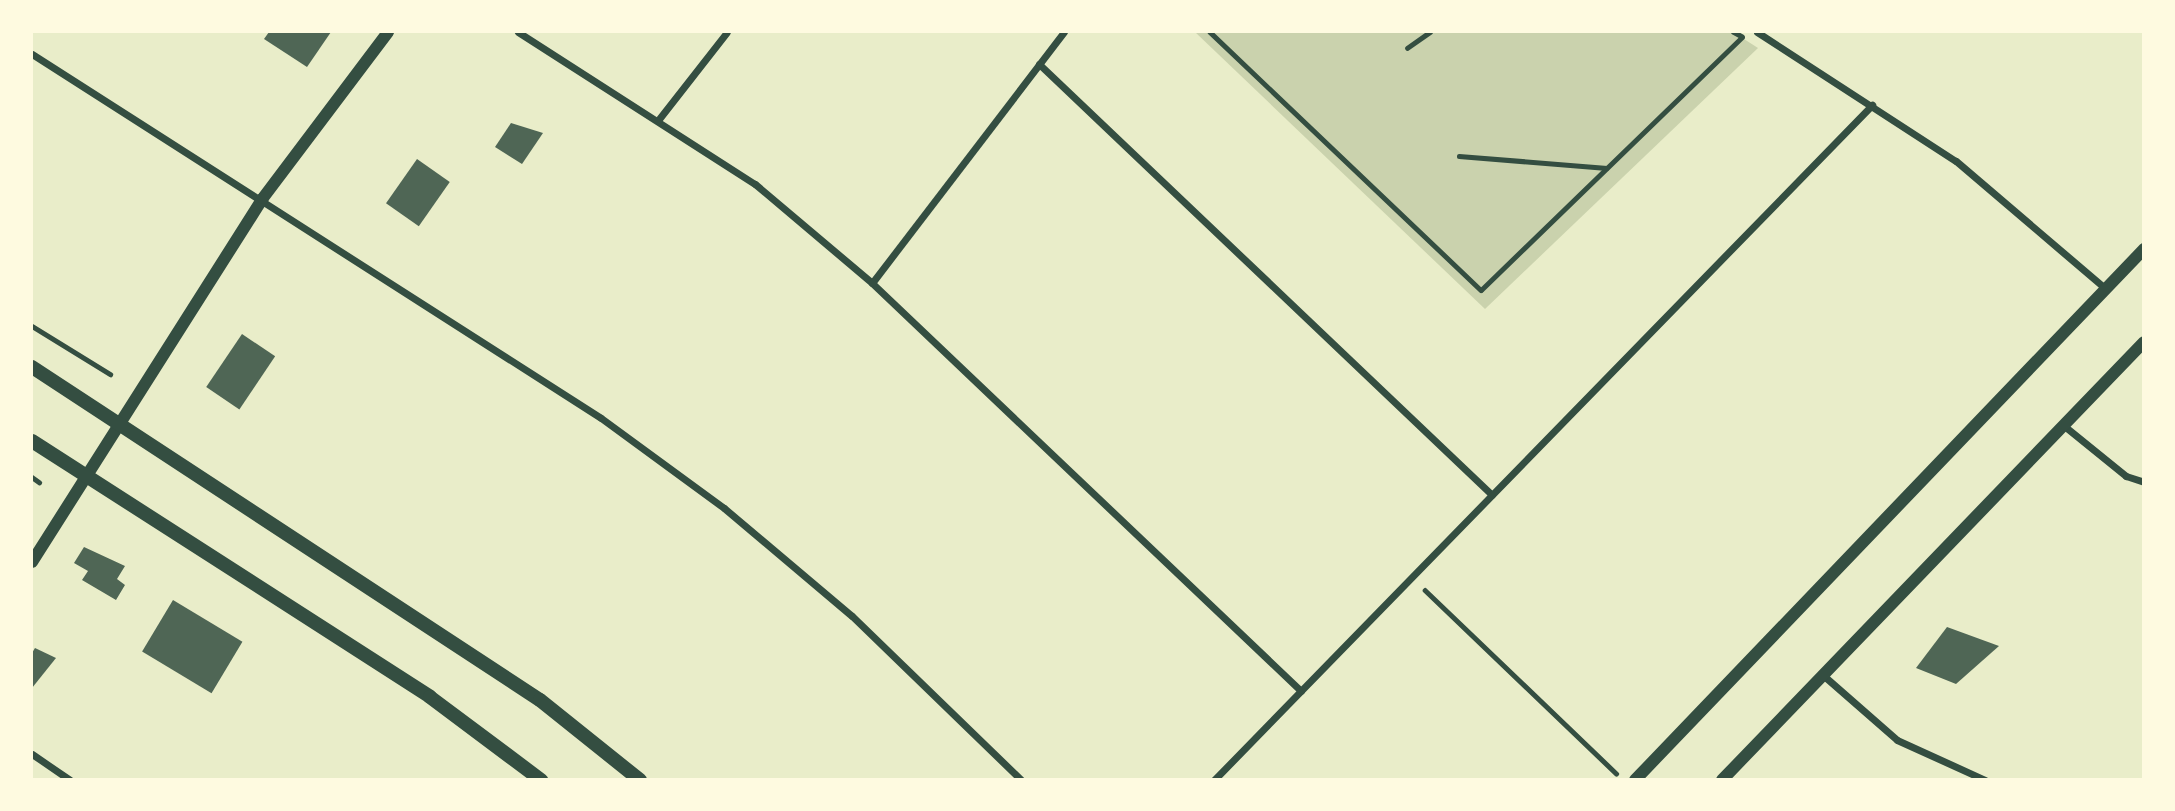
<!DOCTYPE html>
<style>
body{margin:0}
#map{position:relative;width:2175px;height:811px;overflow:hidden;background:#e9edc9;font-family:"Crimson Pro",serif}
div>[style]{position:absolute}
.green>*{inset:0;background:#cad2ad}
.building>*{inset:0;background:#4f6655;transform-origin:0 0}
.path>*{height:4.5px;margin:-2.25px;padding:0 2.25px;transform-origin:2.25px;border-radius:2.25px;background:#344e41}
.minor>*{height:7px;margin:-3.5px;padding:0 3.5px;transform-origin:3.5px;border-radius:3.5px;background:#344e41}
.tertiary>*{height:12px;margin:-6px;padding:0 6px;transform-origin:6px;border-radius:6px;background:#344e41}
.secondary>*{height:14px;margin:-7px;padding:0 7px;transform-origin:7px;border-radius:7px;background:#344e41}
span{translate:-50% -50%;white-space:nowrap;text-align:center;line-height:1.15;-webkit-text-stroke:5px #fefae0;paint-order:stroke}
.frame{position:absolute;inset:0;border:33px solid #fefae0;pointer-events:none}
</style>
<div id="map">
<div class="green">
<div style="clip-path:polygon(1195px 32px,1733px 32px,1758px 48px,1485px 309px)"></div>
</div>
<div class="building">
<div style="clip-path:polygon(269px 32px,331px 32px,307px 67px,264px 39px)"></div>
<div style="clip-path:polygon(511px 123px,543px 133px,522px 164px,495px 147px)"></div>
<div style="left:417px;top:159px;width:40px;height:54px;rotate:35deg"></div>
<div style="left:242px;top:334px;width:40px;height:64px;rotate:34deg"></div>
<div style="clip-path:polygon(84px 547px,125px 566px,117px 579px,125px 585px,116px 600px,82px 580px,88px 571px,74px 563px)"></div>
<div style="left:173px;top:600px;width:81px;height:60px;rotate:31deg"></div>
<div style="clip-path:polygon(1947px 627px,1999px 646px,1956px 684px,1916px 668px)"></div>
<div style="clip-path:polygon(35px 648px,56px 658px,32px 688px,32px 653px)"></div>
</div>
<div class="path">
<div style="left:1210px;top:32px;width:374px;rotate:43.6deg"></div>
<div style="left:1481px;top:290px;width:363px;rotate:-44.1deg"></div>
<div style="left:1742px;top:37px;width:10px;rotate:-151deg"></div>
<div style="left:1407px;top:48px;width:28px;rotate:-35deg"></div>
<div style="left:1459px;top:156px;width:148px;rotate:4.6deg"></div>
<div style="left:32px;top:326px;width:92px;rotate:31.6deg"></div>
<div style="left:32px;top:477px;width:9px;rotate:36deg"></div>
<div style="left:1425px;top:590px;width:265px;rotate:43.8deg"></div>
</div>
<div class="minor">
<div style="left:518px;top:32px;width:282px;rotate:32.7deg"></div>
<div style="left:755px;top:184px;width:153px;rotate:40.2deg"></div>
<div style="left:872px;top:283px;width:592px;rotate:43.56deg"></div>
<div style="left:1757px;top:32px;width:237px;rotate:33deg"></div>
<div style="left:1956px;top:161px;width:197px;rotate:40.5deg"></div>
<div style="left:32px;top:54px;width:675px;rotate:32.61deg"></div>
<div style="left:601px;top:418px;width:152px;rotate:36.2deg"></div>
<div style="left:724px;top:508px;width:167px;rotate:40.2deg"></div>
<div style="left:852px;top:616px;width:235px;rotate:44.1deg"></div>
<div style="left:1039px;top:64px;width:625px;rotate:43.57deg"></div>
<div style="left:659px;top:119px;width:110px;rotate:-52deg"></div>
<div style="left:872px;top:283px;width:316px;rotate:-52.6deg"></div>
<div style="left:2063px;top:425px;width:81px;rotate:39deg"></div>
<div style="left:2126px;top:476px;width:19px;rotate:18deg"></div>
<div style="left:1824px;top:676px;width:97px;rotate:41.2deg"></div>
<div style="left:1897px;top:740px;width:97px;rotate:24.4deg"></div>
<div style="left:32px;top:754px;width:46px;rotate:34.4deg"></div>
<div style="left:1214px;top:780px;width:943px;rotate:-45.73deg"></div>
</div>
<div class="tertiary">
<div style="left:32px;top:562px;width:431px;rotate:-57.6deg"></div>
<div style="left:263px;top:198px;width:208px;rotate:-53deg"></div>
<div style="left:1635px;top:780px;width:736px;rotate:-46.21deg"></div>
<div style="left:1722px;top:780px;width:608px;rotate:-46.07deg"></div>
</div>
<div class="secondary">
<div style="left:32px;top:367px;width:607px;rotate:33.25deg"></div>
<div style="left:540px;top:700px;width:128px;rotate:38.7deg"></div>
<div style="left:32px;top:441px;width:473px;rotate:32.7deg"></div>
<div style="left:430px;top:697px;width:139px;rotate:36.8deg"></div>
</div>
<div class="frame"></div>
</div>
